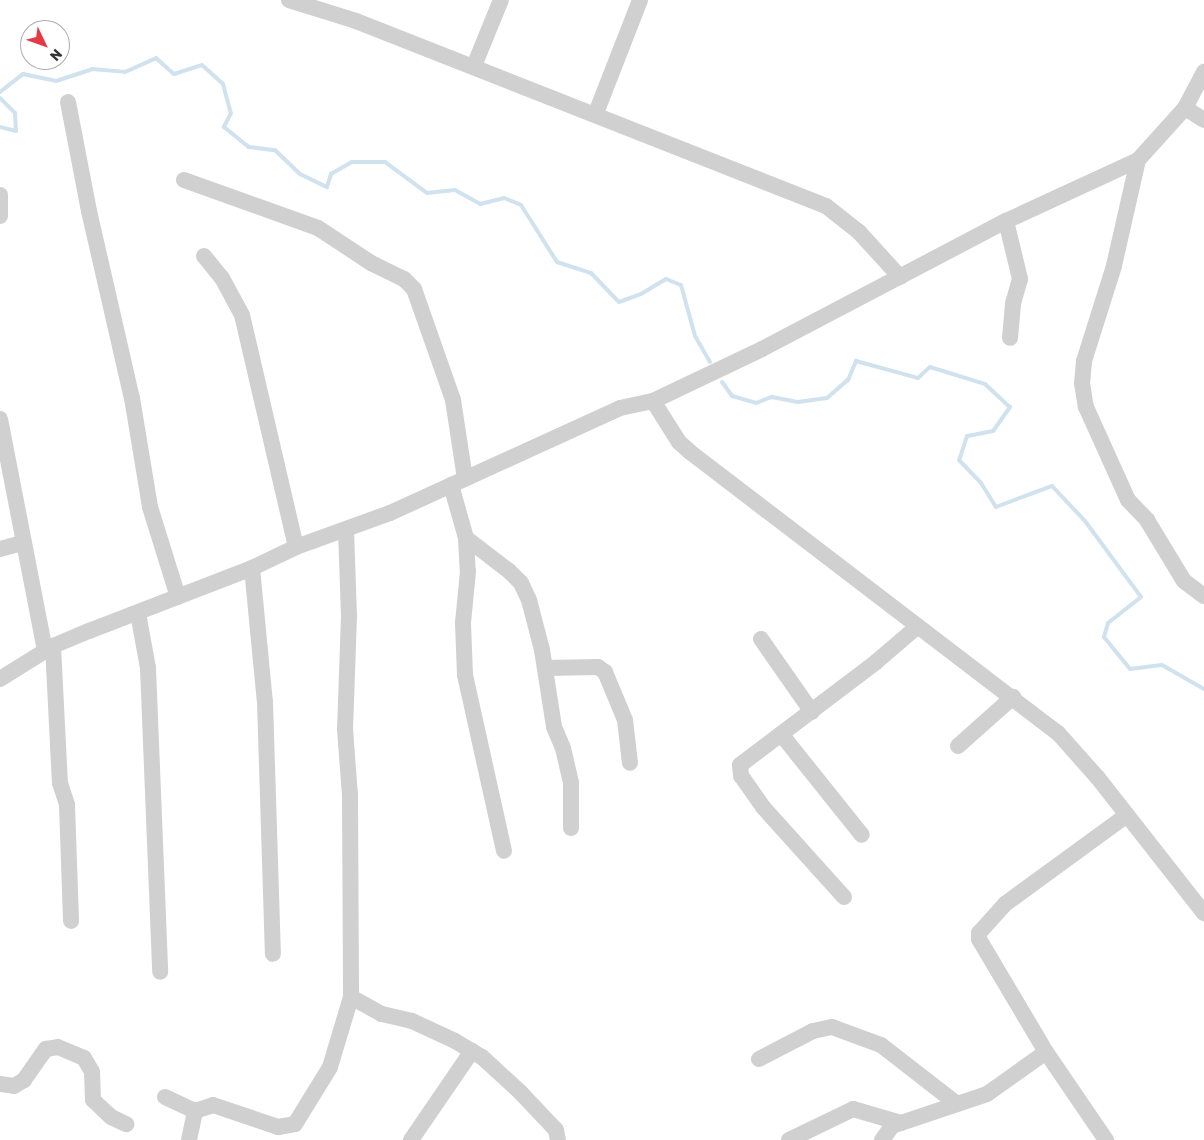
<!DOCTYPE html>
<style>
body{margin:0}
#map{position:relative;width:1204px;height:1140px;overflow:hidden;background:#fff;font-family:Rubik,sans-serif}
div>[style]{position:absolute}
.stream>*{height:4px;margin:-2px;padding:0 2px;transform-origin:2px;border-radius:2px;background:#cfe2ee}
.minor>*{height:16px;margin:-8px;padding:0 8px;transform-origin:8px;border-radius:8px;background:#d0d0d0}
span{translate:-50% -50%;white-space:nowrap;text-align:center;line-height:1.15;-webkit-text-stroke:5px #fff;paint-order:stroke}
.north{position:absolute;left:20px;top:20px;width:50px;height:50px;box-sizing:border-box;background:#fff;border:1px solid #adadad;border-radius:50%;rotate:132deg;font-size:14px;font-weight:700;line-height:20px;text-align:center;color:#333}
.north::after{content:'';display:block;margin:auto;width:18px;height:22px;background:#e63946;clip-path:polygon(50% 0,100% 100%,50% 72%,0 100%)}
</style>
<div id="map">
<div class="stream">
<div style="left:0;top:92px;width:29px;rotate:-38deg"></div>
<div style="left:23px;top:74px;width:34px;rotate:12deg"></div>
<div style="left:56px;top:81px;width:38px;rotate:-18deg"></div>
<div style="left:92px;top:69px;width:33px;rotate:5deg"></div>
<div style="left:125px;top:72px;width:34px;rotate:-24deg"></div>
<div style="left:156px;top:58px;width:24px;rotate:42deg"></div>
<div style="left:174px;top:74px;width:29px;rotate:-18deg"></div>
<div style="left:202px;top:65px;width:28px;rotate:42deg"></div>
<div style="left:223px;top:84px;width:30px;rotate:75deg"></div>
<div style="left:231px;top:113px;width:16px;rotate:117deg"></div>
<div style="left:224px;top:127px;width:32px;rotate:39deg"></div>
<div style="left:249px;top:147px;width:26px;rotate:7deg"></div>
<div style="left:275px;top:150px;width:35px;rotate:44deg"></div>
<div style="left:300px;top:174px;width:30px;rotate:26deg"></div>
<div style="left:327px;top:187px;width:14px;rotate:-73deg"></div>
<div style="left:331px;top:174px;width:24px;rotate:-30deg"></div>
<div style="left:352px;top:162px;width:33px"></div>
<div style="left:385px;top:162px;width:52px;rotate:36.4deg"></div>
<div style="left:427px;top:193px;width:28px;rotate:-6deg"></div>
<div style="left:455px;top:190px;width:29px;rotate:29deg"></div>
<div style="left:480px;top:204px;width:25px;rotate:-14deg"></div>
<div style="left:504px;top:198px;width:18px;rotate:22deg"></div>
<div style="left:521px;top:205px;width:67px;rotate:57.7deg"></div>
<div style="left:557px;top:262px;width:36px;rotate:18deg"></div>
<div style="left:591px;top:273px;width:40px;rotate:46deg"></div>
<div style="left:619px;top:302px;width:23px;rotate:-20deg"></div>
<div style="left:641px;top:294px;width:29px;rotate:-31deg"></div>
<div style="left:666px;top:279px;width:16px;rotate:22deg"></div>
<div style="left:681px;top:285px;width:53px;rotate:74.6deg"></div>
<div style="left:695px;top:336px;width:30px;rotate:60deg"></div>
<div style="left:0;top:98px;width:21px;rotate:45deg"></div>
<div style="left:15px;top:113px;width:18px;rotate:87deg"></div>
<div style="left:16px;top:131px;width:16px;rotate:-166deg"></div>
<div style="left:722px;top:382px;width:17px;rotate:54deg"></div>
<div style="left:732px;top:396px;width:25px;rotate:16deg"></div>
<div style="left:756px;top:403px;width:17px;rotate:-21deg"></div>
<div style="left:772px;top:397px;width:26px;rotate:11deg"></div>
<div style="left:798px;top:402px;width:29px;rotate:-8deg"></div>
<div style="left:827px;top:398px;width:28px;rotate:-41deg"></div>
<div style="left:848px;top:380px;width:21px;rotate:-67deg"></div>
<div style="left:856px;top:361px;width:64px;rotate:15.3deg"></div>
<div style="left:918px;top:378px;width:16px;rotate:-43deg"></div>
<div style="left:930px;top:367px;width:58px;rotate:17.2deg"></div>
<div style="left:985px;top:384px;width:34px;rotate:43deg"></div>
<div style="left:1010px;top:407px;width:29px;rotate:125deg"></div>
<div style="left:993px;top:431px;width:26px;rotate:169deg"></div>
<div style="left:967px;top:436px;width:25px;rotate:108deg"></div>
<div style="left:959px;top:460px;width:32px;rotate:46deg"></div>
<div style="left:981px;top:483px;width:28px;rotate:58deg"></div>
<div style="left:996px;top:507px;width:60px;rotate:-20.6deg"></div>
<div style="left:1052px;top:486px;width:48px;rotate:46.7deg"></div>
<div style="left:1085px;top:521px;width:94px;rotate:53.6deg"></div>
<div style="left:1141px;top:597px;width:42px;rotate:141.8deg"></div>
<div style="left:1108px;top:623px;width:15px;rotate:106deg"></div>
<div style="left:1104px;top:637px;width:41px;rotate:50.9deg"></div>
<div style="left:1130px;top:669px;width:32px;rotate:-7deg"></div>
<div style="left:1162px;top:665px;width:48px;rotate:29.7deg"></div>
</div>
<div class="minor">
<div style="left:289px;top:0;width:70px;rotate:17.4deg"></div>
<div style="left:356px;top:21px;width:505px;rotate:21.49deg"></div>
<div style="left:826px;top:206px;width:42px;rotate:38.2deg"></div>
<div style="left:859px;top:232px;width:61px;rotate:47.7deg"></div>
<div style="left:474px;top:66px;width:71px;rotate:-67.8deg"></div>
<div style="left:68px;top:102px;width:111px;rotate:79.1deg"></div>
<div style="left:89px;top:211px;width:192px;rotate:77.1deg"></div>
<div style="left:132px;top:398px;width:110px;rotate:80.6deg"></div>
<div style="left:150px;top:507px;width:94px;rotate:72.7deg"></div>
<div style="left:1185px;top:108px;width:22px;rotate:32deg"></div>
<div style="left:596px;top:113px;width:121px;rotate:-68.7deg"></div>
<div style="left:1138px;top:160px;width:109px;rotate:102.8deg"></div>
<div style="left:1114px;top:266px;width:100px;rotate:107.5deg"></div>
<div style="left:1084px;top:361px;width:22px;rotate:95deg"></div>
<div style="left:1082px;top:383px;width:24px;rotate:81deg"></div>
<div style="left:1086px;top:407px;width:102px;rotate:65.7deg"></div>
<div style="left:1128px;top:500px;width:28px;rotate:46deg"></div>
<div style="left:1147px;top:520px;width:71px;rotate:58.8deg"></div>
<div style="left:1184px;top:581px;width:25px;rotate:37deg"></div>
<div style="left:184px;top:180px;width:142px;rotate:19.7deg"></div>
<div style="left:318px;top:228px;width:64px;rotate:33.4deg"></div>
<div style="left:371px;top:263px;width:37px;rotate:26deg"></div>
<div style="left:404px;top:279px;width:14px;rotate:45deg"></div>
<div style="left:414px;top:289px;width:118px;rotate:70.6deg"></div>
<div style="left:453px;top:400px;width:79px;rotate:81.3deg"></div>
<div style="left:0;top:195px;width:21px;rotate:90deg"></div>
<div style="left:1006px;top:221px;width:60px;rotate:76.4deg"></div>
<div style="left:1020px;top:279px;width:26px;rotate:106deg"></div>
<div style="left:1013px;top:304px;width:34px;rotate:95deg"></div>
<div style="left:204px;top:256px;width:28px;rotate:51deg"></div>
<div style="left:222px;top:278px;width:42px;rotate:61.6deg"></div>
<div style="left:242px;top:315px;width:238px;rotate:76.9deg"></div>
<div style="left:653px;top:401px;width:49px;rotate:57.6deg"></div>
<div style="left:679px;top:442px;width:15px;rotate:42deg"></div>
<div style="left:690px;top:452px;width:463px;rotate:37.4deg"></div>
<div style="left:1058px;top:733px;width:60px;rotate:48.4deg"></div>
<div style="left:1098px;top:778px;width:172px;rotate:51.9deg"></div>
<div style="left:0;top:419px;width:236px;rotate:79deg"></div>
<div style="left:451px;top:485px;width:55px;rotate:74.2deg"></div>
<div style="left:466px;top:538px;width:33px;rotate:87deg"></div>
<div style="left:468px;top:571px;width:52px;rotate:95.5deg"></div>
<div style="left:463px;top:623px;width:52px;rotate:87.8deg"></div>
<div style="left:465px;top:675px;width:180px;rotate:77.5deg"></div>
<div style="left:346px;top:530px;width:86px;rotate:88deg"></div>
<div style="left:349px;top:616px;width:113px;rotate:92deg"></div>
<div style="left:345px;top:729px;width:67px;rotate:85.7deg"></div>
<div style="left:350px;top:796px;width:201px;rotate:89.7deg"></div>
<div style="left:351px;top:997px;width:35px;rotate:29deg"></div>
<div style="left:382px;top:1014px;width:31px;rotate:13deg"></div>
<div style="left:412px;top:1021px;width:47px;rotate:24.9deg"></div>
<div style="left:455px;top:1041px;width:31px;rotate:31deg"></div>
<div style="left:482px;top:1057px;width:52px;rotate:42.6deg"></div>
<div style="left:520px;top:1092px;width:52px;rotate:46.5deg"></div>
<div style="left:556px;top:1130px;width:10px;rotate:79deg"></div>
<div style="left:466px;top:538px;width:54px;rotate:37.5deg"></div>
<div style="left:509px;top:571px;width:17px;rotate:45deg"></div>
<div style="left:521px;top:583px;width:19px;rotate:65deg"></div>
<div style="left:529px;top:600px;width:52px;rotate:75.4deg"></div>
<div style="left:542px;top:650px;width:78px;rotate:81.1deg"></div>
<div style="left:554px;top:727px;width:23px;rotate:67deg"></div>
<div style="left:563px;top:748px;width:36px;rotate:77deg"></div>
<div style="left:571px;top:783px;width:45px;rotate:90deg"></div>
<div style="left:0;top:549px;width:24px;rotate:-15deg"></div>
<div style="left:252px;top:568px;width:135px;rotate:84.5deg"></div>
<div style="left:265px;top:702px;width:252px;rotate:88.2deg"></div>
<div style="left:138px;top:613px;width:56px;rotate:79.7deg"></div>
<div style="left:148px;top:668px;width:304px;rotate:87.7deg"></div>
<div style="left:761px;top:639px;width:89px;rotate:55.1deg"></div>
<div style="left:53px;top:646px;width:137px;rotate:87.1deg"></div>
<div style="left:60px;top:783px;width:23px;rotate:72deg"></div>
<div style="left:67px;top:805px;width:116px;rotate:88deg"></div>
<div style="left:545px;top:668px;width:53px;rotate:-1.1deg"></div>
<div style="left:598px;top:667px;width:9px;rotate:36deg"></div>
<div style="left:605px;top:672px;width:52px;rotate:67.4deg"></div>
<div style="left:625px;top:720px;width:43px;rotate:83.4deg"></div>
<div style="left:0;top:679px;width:62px;rotate:-31.9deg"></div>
<div style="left:53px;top:646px;width:39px;rotate:-23deg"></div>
<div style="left:89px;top:631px;width:175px;rotate:-21.1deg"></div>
<div style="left:252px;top:568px;width:49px;rotate:-25.5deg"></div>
<div style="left:296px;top:547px;width:100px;rotate:-19.9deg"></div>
<div style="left:390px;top:513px;width:253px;rotate:-24.5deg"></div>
<div style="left:620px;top:408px;width:34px;rotate:-12deg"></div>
<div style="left:653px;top:401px;width:121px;rotate:-25.5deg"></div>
<div style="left:762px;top:349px;width:276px;rotate:-27.7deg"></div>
<div style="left:1006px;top:221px;width:145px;rotate:-24.8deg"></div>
<div style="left:1138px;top:160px;width:70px;rotate:-47.9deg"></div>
<div style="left:1185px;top:108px;width:41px;rotate:-62.2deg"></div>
<div style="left:781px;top:734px;width:129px;rotate:51.3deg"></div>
<div style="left:958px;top:746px;width:74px;rotate:-41.7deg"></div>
<div style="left:844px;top:897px;width:121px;rotate:-132deg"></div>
<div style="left:763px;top:807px;width:38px;rotate:-125deg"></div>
<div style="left:741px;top:776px;width:11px;rotate:-95deg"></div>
<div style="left:740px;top:765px;width:171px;rotate:-37.1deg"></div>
<div style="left:876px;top:662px;width:55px;rotate:-40.6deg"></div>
<div style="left:1046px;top:1052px;width:107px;rotate:55.7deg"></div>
<div style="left:759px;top:1059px;width:61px;rotate:-27.4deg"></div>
<div style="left:813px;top:1031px;width:19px;rotate:-12deg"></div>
<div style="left:832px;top:1027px;width:52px;rotate:20.2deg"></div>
<div style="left:881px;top:1045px;width:96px;rotate:37.8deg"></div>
<div style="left:0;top:1084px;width:14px;rotate:8deg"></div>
<div style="left:14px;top:1086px;width:12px;rotate:-31deg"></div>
<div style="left:24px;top:1080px;width:38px;rotate:-55deg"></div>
<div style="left:46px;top:1049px;width:12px;rotate:-9deg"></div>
<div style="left:58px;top:1047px;width:28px;rotate:23deg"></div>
<div style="left:84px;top:1058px;width:16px;rotate:60deg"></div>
<div style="left:92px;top:1072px;width:28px;rotate:88deg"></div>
<div style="left:93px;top:1100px;width:25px;rotate:43deg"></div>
<div style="left:111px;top:1117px;width:17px;rotate:25deg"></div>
<div style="left:165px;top:1097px;width:33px;rotate:25deg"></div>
<div style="left:189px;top:1140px;width:30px;rotate:-78deg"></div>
<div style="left:195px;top:1111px;width:19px;rotate:-18deg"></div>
<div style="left:213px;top:1105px;width:69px;rotate:18.7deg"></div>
<div style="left:278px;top:1127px;width:17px;rotate:-10deg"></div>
<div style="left:295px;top:1124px;width:67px;rotate:-58.4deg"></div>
<div style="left:330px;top:1067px;width:73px;rotate:-73.3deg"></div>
<div style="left:411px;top:1140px;width:108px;rotate:-55.6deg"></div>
<div style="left:789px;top:1140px;width:71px;rotate:-25.8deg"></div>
<div style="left:853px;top:1109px;width:50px;rotate:16.3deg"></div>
<div style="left:882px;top:1140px;width:17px;rotate:-54deg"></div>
<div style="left:892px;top:1126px;width:100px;rotate:-18.6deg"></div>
<div style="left:987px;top:1094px;width:72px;rotate:-35.4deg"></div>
<div style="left:1046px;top:1052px;width:131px;rotate:-120.7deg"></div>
<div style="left:979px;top:939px;width:6px;rotate:-90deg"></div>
<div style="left:979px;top:933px;width:39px;rotate:-48deg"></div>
<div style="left:1005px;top:904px;width:151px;rotate:-36.1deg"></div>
</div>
<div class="north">N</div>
</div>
